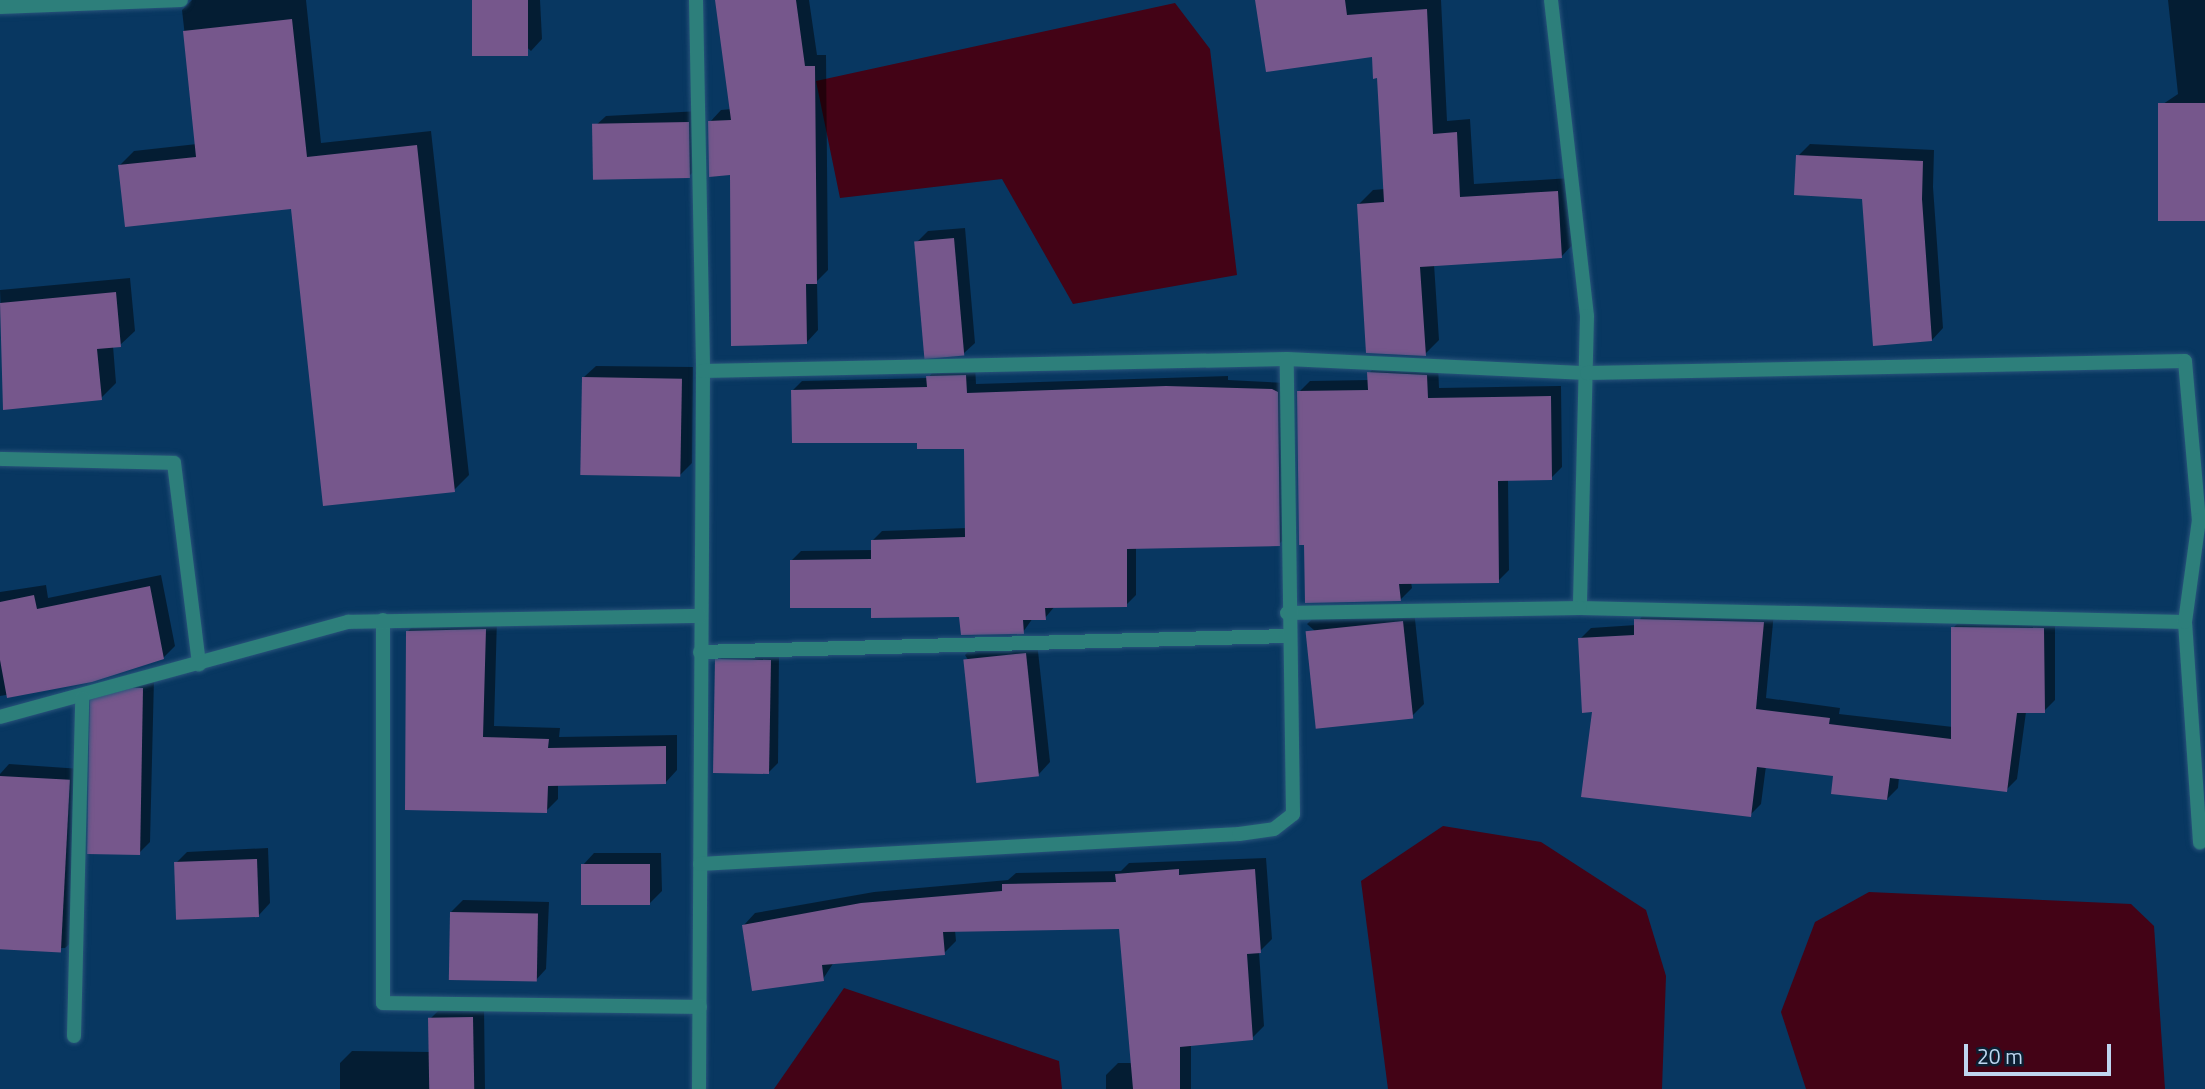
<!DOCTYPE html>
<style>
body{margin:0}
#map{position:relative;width:2205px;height:1089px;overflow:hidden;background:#083761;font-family:"Titillium Web",sans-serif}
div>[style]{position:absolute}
.water>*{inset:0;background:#430316}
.shadow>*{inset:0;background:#0007}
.building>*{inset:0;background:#76578c;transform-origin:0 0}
.roads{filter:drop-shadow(0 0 2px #29547b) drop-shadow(0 0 2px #29547b)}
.street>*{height:14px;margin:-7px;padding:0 7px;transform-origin:7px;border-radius:7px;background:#2d7f7b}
span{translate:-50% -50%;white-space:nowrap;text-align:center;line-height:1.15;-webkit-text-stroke:5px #0c1f32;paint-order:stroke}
.scale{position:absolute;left:1964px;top:1044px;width:147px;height:32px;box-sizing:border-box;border:4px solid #bed6f0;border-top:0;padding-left:9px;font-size:21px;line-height:24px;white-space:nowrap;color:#bed6f0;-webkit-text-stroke:5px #0c1f32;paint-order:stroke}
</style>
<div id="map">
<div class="water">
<div style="clip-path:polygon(1175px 3px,1210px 49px,1237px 275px,1073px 304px,1002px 179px,840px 198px,816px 81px)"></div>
<div style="clip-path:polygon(1443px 826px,1541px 842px,1646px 910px,1666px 976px,1662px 1089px,1388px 1089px,1361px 881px)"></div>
<div style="clip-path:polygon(1869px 892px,2131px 904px,2154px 926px,2165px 1089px,1806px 1089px,1781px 1012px,1815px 922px)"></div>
<div style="clip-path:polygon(844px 988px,1059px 1061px,1062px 1089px,774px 1089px)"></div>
</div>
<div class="shadow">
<div style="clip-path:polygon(192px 0,306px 0,321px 143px,431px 131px,469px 475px,454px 490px,293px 207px,119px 166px,134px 151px,197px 144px,182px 10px)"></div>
<div style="clip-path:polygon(473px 0,540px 0,542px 39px,531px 51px)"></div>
<div style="clip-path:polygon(717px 0,809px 0,817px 55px,826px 55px,828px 270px,817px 281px,818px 330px,807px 342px,710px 122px,721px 110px,732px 109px)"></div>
<div style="clip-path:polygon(1257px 0,1441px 0,1447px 121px,1470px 119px,1474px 184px,1571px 178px,1575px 242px,1561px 257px,1434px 264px,1439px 340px,1425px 354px,1359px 204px,1373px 190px,1385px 189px,1379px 77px,1373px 55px)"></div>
<div style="clip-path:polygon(2168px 0,2205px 0,2205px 219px,2160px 106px,2178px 94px)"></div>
<div style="clip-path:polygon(700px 111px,701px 164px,689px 176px,594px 127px,606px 116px)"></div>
<div style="clip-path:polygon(1810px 144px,1934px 150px,1933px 187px,1943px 328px,1932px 340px,1863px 197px,1798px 156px)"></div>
<div style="clip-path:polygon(965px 228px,975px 343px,963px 354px,916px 243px,928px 231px)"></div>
<div style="clip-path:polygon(130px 278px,135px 331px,120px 345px,113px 346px,116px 383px,101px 398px,5px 408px,0 290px)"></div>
<div style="clip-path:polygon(1380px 362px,1438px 365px,1439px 388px,1561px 386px,1562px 467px,1551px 478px,1508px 479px,1509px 570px,1498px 581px,1411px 582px,1412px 588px,1400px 600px,1299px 392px,1310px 381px,1369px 380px,1369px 373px)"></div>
<div style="clip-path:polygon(596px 366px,693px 367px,692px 463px,680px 475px,584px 377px)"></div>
<div style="clip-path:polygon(975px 366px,976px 384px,1228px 376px,1228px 380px,1287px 383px,1289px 534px,1279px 544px,1136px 547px,1136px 595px,1126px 605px,1055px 606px,1045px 618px,1033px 618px,1023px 632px,961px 615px,873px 606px,791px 561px,801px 551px,873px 550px,872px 541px,882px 531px,967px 528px,966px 447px,918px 441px,792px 391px,802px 381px,928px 378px,937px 367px)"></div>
<div style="clip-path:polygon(161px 575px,175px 646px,163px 658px,91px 680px,0 696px,0 592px,46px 585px,48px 598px)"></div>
<div style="clip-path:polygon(1647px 609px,1774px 612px,1766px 698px,1840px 708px,1839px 714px,1953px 727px,1953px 628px,1964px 617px,2055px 618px,2055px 700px,2044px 711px,2026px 712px,2017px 779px,2006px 790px,1899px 777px,1898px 788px,1887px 799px,1835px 774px,1766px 766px,1761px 804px,1750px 815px,1594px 711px,1580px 639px,1591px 628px,1636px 625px)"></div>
<div style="clip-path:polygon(1414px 610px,1424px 704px,1412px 716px,1307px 624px,1319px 613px)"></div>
<div style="clip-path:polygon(497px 618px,494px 726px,560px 728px,559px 737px,677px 735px,677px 770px,666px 782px,558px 784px,558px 799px,546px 811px,407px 808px,408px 631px,419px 620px)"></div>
<div style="clip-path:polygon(1037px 642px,1050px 762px,1039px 774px,965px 655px,976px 643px)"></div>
<div style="clip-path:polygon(779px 652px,778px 763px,769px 772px,717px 662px,726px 653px)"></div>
<div style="clip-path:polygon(154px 678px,150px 842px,138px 854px,93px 703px,105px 691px)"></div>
<div style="clip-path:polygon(9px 764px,81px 769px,77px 937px,65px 948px,0 947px,0 774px)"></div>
<div style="clip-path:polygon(268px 848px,270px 903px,259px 915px,176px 863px,187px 852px)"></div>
<div style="clip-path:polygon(594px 853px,661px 853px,662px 891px,650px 903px,583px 865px)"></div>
<div style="clip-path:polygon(1266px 858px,1272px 939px,1259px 952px,1264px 1026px,1252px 1038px,1191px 1044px,1191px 1089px,1106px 1089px,1106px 1075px,1118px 1063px,1133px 1063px,1121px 927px,955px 930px,956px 941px,944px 953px,834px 962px,823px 979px,744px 925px,755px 913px,874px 892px,1008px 880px,1016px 873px,1121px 871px,1129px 863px)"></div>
<div style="clip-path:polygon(463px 900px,549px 902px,546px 969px,535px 981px,451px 912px)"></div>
<div style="clip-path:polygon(484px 1006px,485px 1089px,340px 1089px,340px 1063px,352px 1051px,430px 1052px,430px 1019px,442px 1007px)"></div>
</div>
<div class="building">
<div style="left:472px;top:0;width:56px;height:56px"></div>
<div style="clip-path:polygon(715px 0,796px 0,805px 66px,815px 66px,817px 284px,806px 284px,807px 344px,731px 346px,730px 175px,709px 177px,708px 121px,731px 120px)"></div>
<div style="clip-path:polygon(1255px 0,1345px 0,1347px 15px,1427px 9px,1433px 134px,1457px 132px,1460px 197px,1558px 191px,1562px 258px,1420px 267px,1426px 356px,1366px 353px,1357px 204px,1384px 202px,1377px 78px,1373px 79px,1372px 57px,1266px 72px)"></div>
<div style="clip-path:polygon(292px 19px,307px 157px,417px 145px,455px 492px,323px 506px,291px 209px,125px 227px,118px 165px,196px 157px,183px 31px)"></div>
<div style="left:2205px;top:103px;width:118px;height:47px;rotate:90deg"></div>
<div style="left:689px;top:122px;width:56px;height:97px;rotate:89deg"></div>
<div style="clip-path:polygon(1796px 155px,1923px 161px,1922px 199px,1932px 341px,1873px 346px,1862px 199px,1794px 195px)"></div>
<div style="left:954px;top:238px;width:118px;height:40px;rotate:85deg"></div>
<div style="clip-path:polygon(116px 292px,121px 347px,97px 349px,102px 400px,3px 410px,0 303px)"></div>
<div style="clip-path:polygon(1367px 372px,1427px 375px,1428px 398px,1551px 396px,1552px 480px,1498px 481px,1499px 583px,1399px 584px,1401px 601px,1305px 603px,1304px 545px,1299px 545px,1297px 391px,1368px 390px)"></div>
<div style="clip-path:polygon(966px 375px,967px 393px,1166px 386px,1272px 389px,1278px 392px,1280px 546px,1127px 549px,1127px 607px,1045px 608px,1046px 620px,1023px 620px,1024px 634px,961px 635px,959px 617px,871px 618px,871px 608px,790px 608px,790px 560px,871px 559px,871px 540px,965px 537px,964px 449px,917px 449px,917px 443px,792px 443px,791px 390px,927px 387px,926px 376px)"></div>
<div style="left:582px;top:377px;width:100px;height:98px;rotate:1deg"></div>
<div style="clip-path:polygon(150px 586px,164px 659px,92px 682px,7px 698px,0 660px,0 602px,34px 595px,37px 609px)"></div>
<div style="clip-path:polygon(1634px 619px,1764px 622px,1756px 709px,1830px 718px,1829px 724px,1951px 739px,1951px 627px,2044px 628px,2045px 713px,2017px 713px,2007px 792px,1890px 778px,1887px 800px,1831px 794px,1833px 776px,1757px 767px,1751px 817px,1581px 797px,1592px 712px,1582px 713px,1578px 638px,1634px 635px)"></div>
<div style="left:1403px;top:621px;width:98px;height:98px;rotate:84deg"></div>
<div style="clip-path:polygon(486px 629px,483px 737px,549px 739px,548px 748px,666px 746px,666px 784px,548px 786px,547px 813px,405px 810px,406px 631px)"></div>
<div style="left:1026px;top:653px;width:124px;height:63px;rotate:84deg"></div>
<div style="left:771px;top:660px;width:114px;height:56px;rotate:91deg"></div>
<div style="left:143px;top:688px;width:167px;height:53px;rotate:91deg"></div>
<div style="left:0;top:776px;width:70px;height:173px;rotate:3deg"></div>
<div style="left:257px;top:859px;width:58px;height:83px;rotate:88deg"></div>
<div style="left:581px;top:864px;width:69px;height:41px"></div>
<div style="clip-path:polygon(1179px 869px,1179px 875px,1255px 869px,1261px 953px,1247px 954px,1253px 1040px,1180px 1047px,1180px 1089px,1133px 1089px,1119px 929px,943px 932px,945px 955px,822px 965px,824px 981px,752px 991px,742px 925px,861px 903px,1002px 891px,1002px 884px,1116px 882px,1115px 874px)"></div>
<div style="left:450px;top:912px;width:88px;height:68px;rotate:1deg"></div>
<div style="left:473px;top:1017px;width:72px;height:45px;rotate:89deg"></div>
</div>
<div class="roads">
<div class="street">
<div style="left:696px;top:0;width:371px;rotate:88.9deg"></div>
<div style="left:703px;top:371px;width:718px;rotate:90.32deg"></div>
<div style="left:1551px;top:0;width:318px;rotate:83.5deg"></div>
<div style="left:1587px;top:316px;width:292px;rotate:91.4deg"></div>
<div style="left:1580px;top:608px;width:605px;rotate:1.33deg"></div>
<div style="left:2185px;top:622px;width:221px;rotate:86.1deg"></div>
<div style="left:0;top:7px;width:181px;rotate:-2.2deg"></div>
<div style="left:703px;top:371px;width:584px;rotate:-1.18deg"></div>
<div style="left:1287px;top:359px;width:300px;rotate:2.7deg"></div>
<div style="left:1587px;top:373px;width:598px;rotate:-1.15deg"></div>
<div style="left:2185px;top:361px;width:160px;rotate:85deg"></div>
<div style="left:0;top:459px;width:174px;rotate:1.3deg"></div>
<div style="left:174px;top:463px;width:203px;rotate:82.9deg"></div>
<div style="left:1287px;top:613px;width:293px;rotate:-1deg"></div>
<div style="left:383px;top:620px;width:383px;rotate:90deg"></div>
<div style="left:383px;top:1003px;width:317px;rotate:0.7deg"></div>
<div style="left:2185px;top:622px;width:103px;rotate:-82.2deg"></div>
<div style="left:2199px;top:520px;width:6px"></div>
<div style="left:700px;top:652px;width:587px;rotate:-1.56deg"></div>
<div style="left:0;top:717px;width:361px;rotate:-15.3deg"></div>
<div style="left:348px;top:622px;width:352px;rotate:-1deg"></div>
<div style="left:700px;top:864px;width:540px;rotate:-3.19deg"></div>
<div style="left:1239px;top:834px;width:35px;rotate:-8deg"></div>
<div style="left:1274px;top:829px;width:24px;rotate:-38deg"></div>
<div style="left:1293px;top:814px;width:455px;rotate:-90.8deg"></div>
<div style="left:74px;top:1036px;width:338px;rotate:-88.6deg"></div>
</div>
</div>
<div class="scale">20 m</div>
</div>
